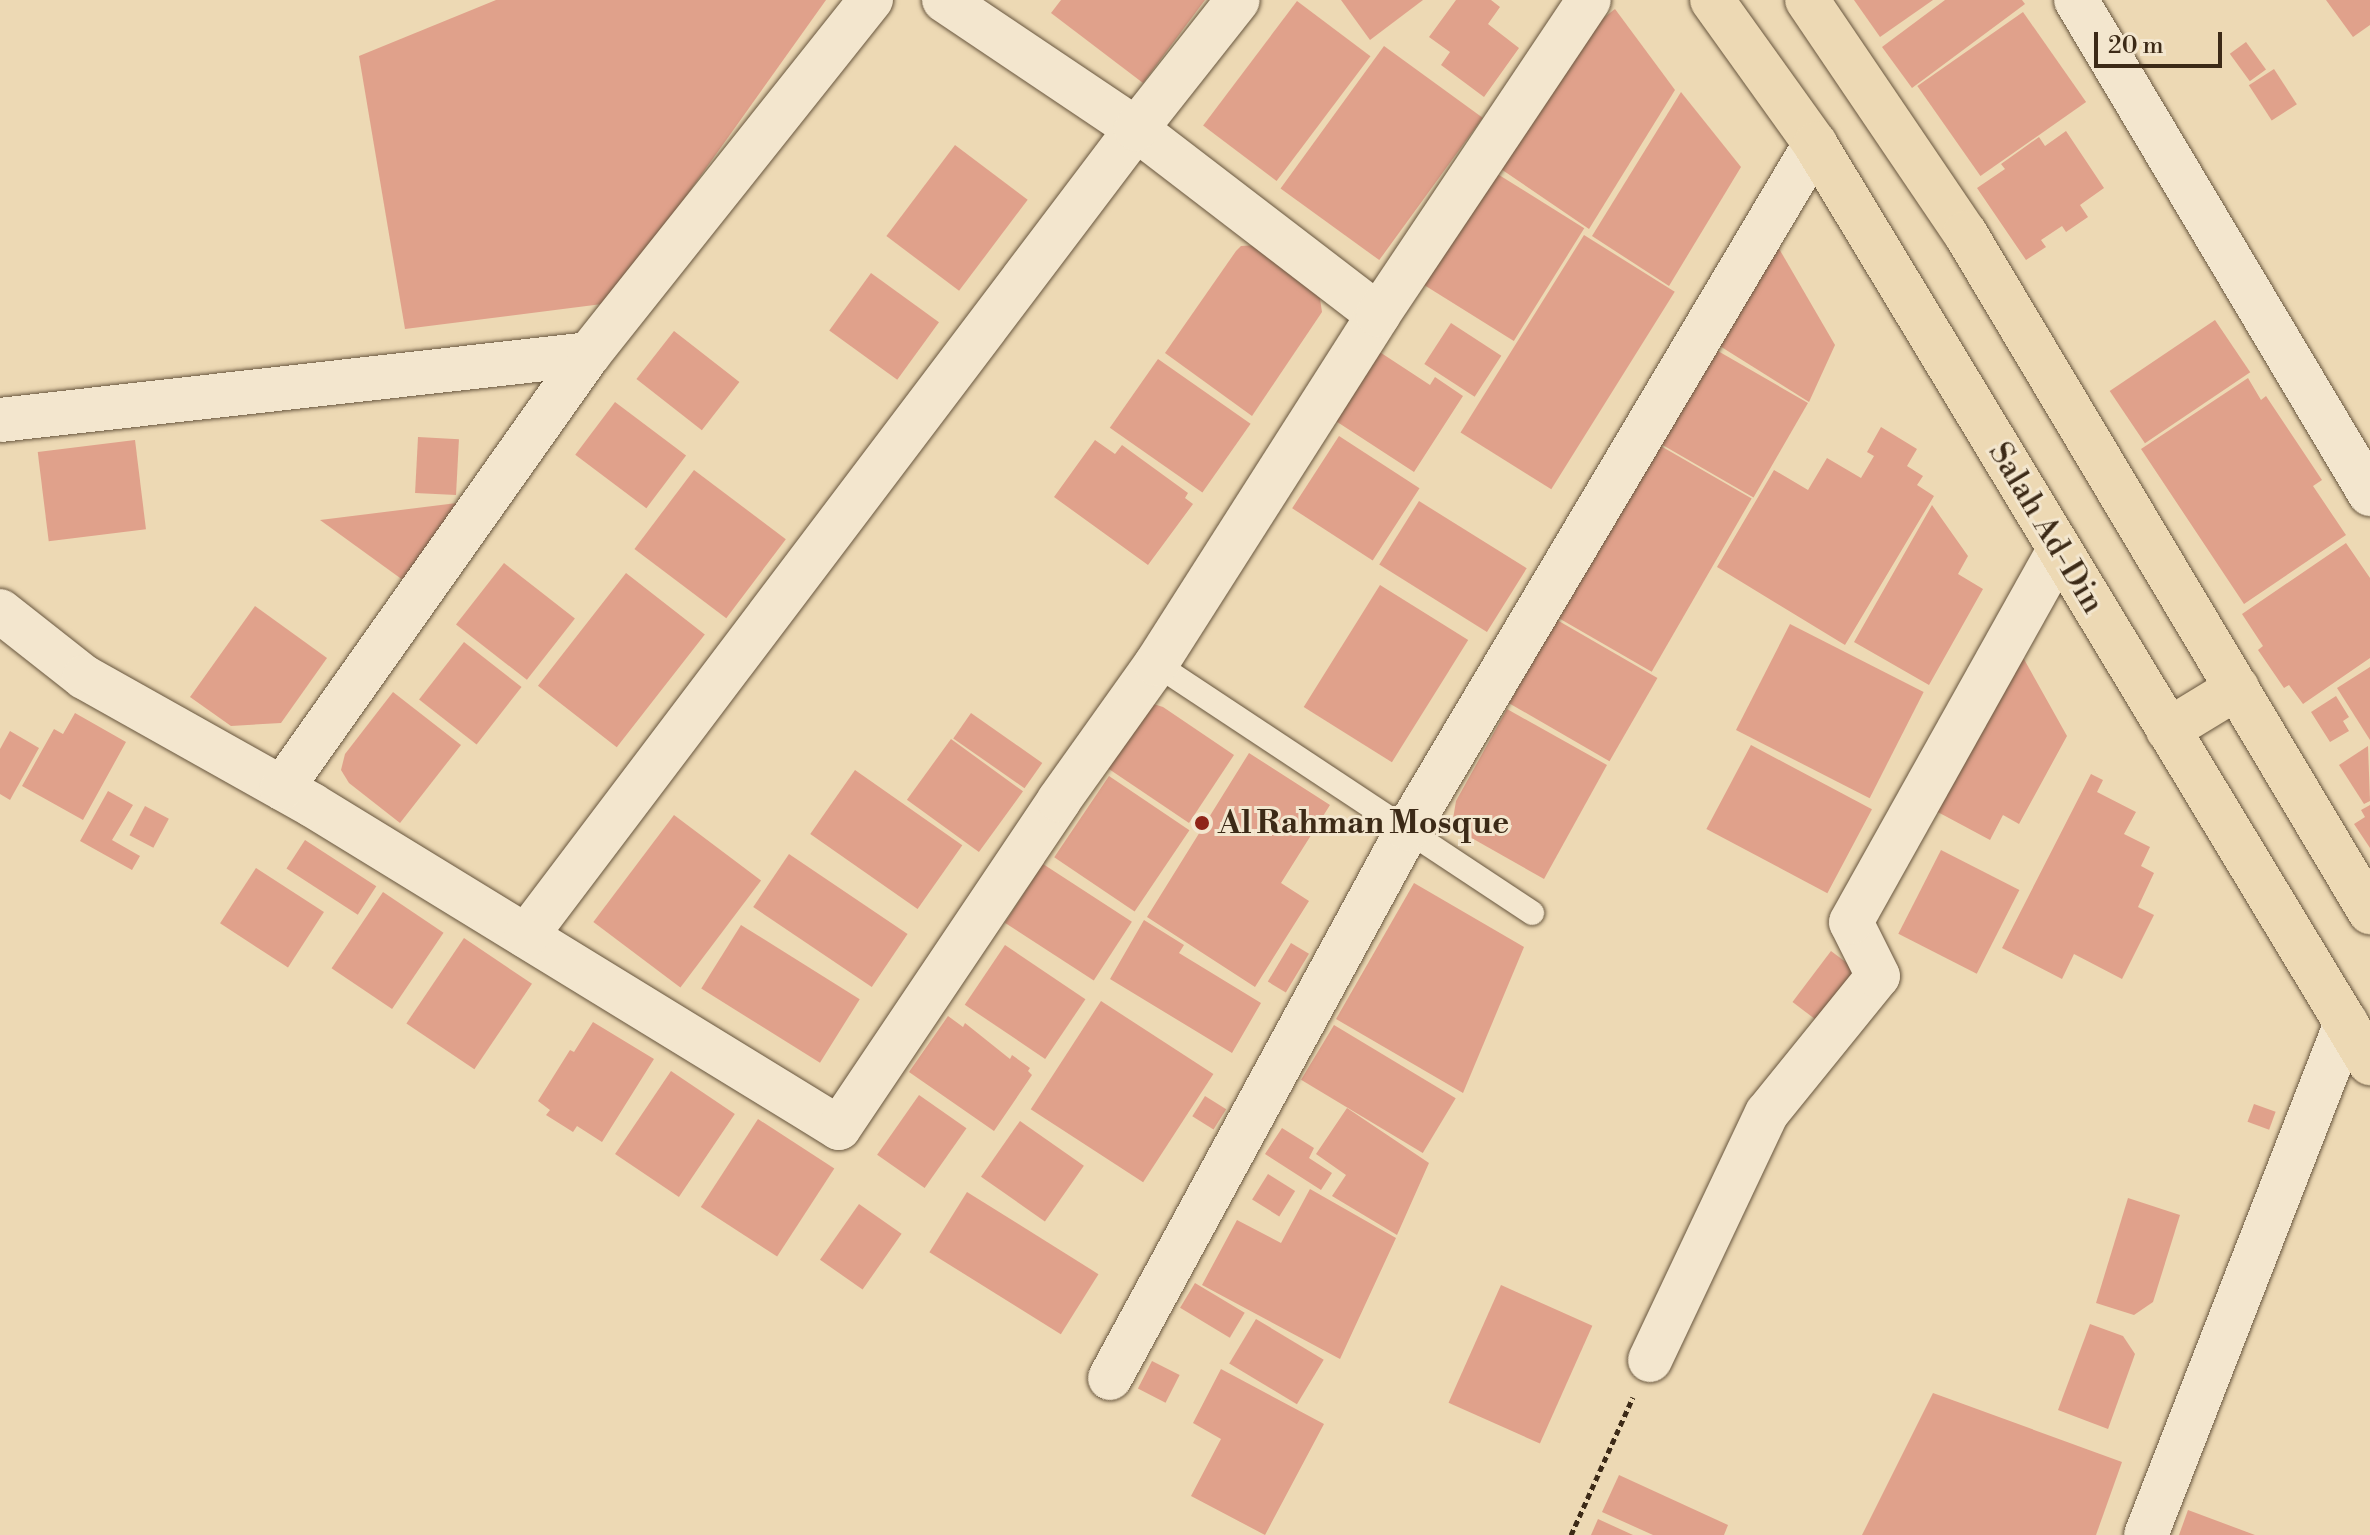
<!DOCTYPE html>
<style>
body{margin:0}
#map{position:relative;width:2370px;height:1535px;overflow:hidden;background:#edd9b4;font-family:"Libre Bodoni",serif}
div>[style]{position:absolute}
.building>*{inset:0;background:#e0a18b;transform-origin:0 0}
.path>*{height:5px;margin-top:-2.5px;transform-origin:0;background:repeating-linear-gradient(90deg,#3c2a17 0 6px,transparent 0 10px)}
.roads{filter:drop-shadow(0 0 2px #68563e) drop-shadow(0 0 2px #68563e)}
.lane>*{height:24px;margin:-12px;padding:0 12px;transform-origin:12px;border-radius:12px;background:#f3e6ce}
.street>*{height:44px;margin:-22px;padding:0 22px;transform-origin:22px;border-radius:22px;background:#f3e6ce}
.primary>*{height:44px;margin:-22px;padding:0 22px;transform-origin:22px;border-radius:22px;background:#edd9b4}
.highway>*{height:44px;margin:-22px;padding:0 22px;transform-origin:22px;border-radius:22px;background:#edd9b4}
.dots>*{width:22px;height:22px;translate:-50% -50%;box-sizing:border-box;border:4px solid #f3e6ce;border-radius:50%}
span{translate:-50% -50%;white-space:nowrap;text-align:center;line-height:1.15;-webkit-text-stroke:6px #f3e6ce;paint-order:stroke}
.street-label{font-size:32px;color:#3c2a17}
.poi-label{font-size:32px;color:#3c2a17;font-weight:700}
.left{translate:0 -50%;text-align:left}
.scale{position:absolute;left:2094px;top:32px;width:128px;height:36px;box-sizing:border-box;border:4px solid #3c2a17;border-top:0;padding-left:10px;font-size:24px;line-height:28px;white-space:nowrap;color:#3c2a17;-webkit-text-stroke:6px #f3e6ce;paint-order:stroke}
</style>
<div id="map">
<div class="building">
<div style="clip-path:polygon(496px 0,826px 0,610px 303px,405px 329px,359px 56px)"></div>
<div style="clip-path:polygon(1061px 0,1205px 0,1143px 83px,1051px 13px)"></div>
<div style="clip-path:polygon(1341px 0,1423px 0,1370px 40px)"></div>
<div style="clip-path:polygon(1456px 0,1491px 0,1500px 7px,1488px 24px,1519px 48px,1484px 97px,1441px 65px,1450px 52px,1429px 37px)"></div>
<div style="clip-path:polygon(1854px 0,1933px 0,1880px 37px)"></div>
<div style="clip-path:polygon(1945px 0,2022px 0,2025px 4px,1912px 88px,1882px 47px)"></div>
<div style="clip-path:polygon(2326px 0,2370px 0,2370px 25px,2353px 37px)"></div>
<div style="left:1297px;top:1px;width:92px;height:156px;rotate:37deg"></div>
<div style="clip-path:polygon(1615px 9px,1675px 90px,1589px 229px,1495px 165px,1580px 36px)"></div>
<div style="left:2023px;top:12px;width:110px;height:129px;rotate:55deg"></div>
<div style="left:2246px;top:42px;width:34px;height:20px;rotate:54deg"></div>
<div style="left:1384px;top:46px;width:122px;height:176px;rotate:36deg"></div>
<div style="left:2274px;top:69px;width:42px;height:30px;rotate:57deg"></div>
<div style="clip-path:polygon(1681px 92px,1741px 167px,1669px 286px,1592px 236px)"></div>
<div style="clip-path:polygon(2066px 131px,2104px 188px,2080px 205px,2088px 217px,2066px 232px,2062px 226px,2041px 240px,2046px 247px,2026px 260px,1977px 188px,2005px 169px,2001px 164px,2039px 137px,2045px 146px)"></div>
<div style="left:955px;top:145px;width:91px;height:114px;rotate:37deg"></div>
<div style="left:1491px;top:170px;width:110px;height:133px;rotate:32deg"></div>
<div style="left:1584px;top:235px;width:107px;height:233px;rotate:32deg"></div>
<div style="clip-path:polygon(1774px 240px,1835px 345px,1809px 402px,1715px 343px)"></div>
<div style="clip-path:polygon(1257px 245px,1319px 292px,1322px 312px,1252px 416px,1165px 353px,1236px 251px,1241px 246px)"></div>
<div style="left:871px;top:273px;width:84px;height:71px;rotate:36deg"></div>
<div style="left:2215px;top:320px;width:63px;height:127px;rotate:56deg"></div>
<div style="left:1451px;top:323px;width:60px;height:49px;rotate:33deg"></div>
<div style="left:674px;top:331px;width:83px;height:61px;rotate:38deg"></div>
<div style="clip-path:polygon(1369px 345px,1430px 385px,1435px 377px,1463px 396px,1414px 472px,1325px 414px)"></div>
<div style="left:1711px;top:347px;width:112px;height:109px;rotate:30deg"></div>
<div style="left:1158px;top:359px;width:113px;height:84px;rotate:35deg"></div>
<div style="clip-path:polygon(2248px 378px,2261px 400px,2266px 396px,2322px 480px,2313px 486px,2346px 535px,2244px 604px,2141px 449px)"></div>
<div style="left:615px;top:402px;width:89px;height:66px;rotate:37deg"></div>
<div style="clip-path:polygon(1881px 427px,1917px 449px,1907px 466px,1923px 476px,1917px 485px,1934px 496px,1845px 645px,1717px 567px,1774px 470px,1808px 490px,1827px 458px,1861px 478px,1874px 456px,1867px 452px)"></div>
<div style="left:1339px;top:436px;width:96px;height:86px;rotate:33deg"></div>
<div style="left:418px;top:437px;width:41px;height:56px;rotate:3deg"></div>
<div style="left:135px;top:440px;width:90px;height:98px;rotate:83deg"></div>
<div style="clip-path:polygon(1095px 440px,1115px 454px,1122px 445px,1188px 493px,1185px 498px,1193px 504px,1148px 565px,1054px 497px)"></div>
<div style="left:1659px;top:445px;width:107px;height:200px;rotate:30deg"></div>
<div style="left:694px;top:470px;width:115px;height:99px;rotate:37deg"></div>
<div style="left:1419px;top:501px;width:127px;height:75px;rotate:32deg"></div>
<div style="clip-path:polygon(465px 502px,407px 583px,320px 520px)"></div>
<div style="clip-path:polygon(1932px 505px,1968px 556px,1958px 574px,1983px 589px,1929px 685px,1854px 642px)"></div>
<div style="clip-path:polygon(2346px 543px,2370px 578px,2370px 658px,2303px 704px,2289px 685px,2284px 688px,2258px 650px,2263px 646px,2242px 614px)"></div>
<div style="left:504px;top:563px;width:90px;height:78px;rotate:38deg"></div>
<div style="left:626px;top:573px;width:100px;height:143px;rotate:38deg"></div>
<div style="left:1380px;top:585px;width:104px;height:144px;rotate:32deg"></div>
<div style="clip-path:polygon(255px 606px,327px 658px,281px 723px,231px 726px,190px 697px)"></div>
<div style="left:1557px;top:620px;width:116px;height:96px;rotate:30deg"></div>
<div style="left:1790px;top:624px;width:150px;height:119px;rotate:27deg"></div>
<div style="left:464px;top:642px;width:73px;height:73px;rotate:38deg"></div>
<div style="clip-path:polygon(2020px 652px,2067px 736px,2019px 824px,2003px 815px,1990px 840px,1934px 810px)"></div>
<div style="clip-path:polygon(2370px 667px,2370px 740px,2337px 688px)"></div>
<div style="clip-path:polygon(393px 692px,461px 745px,400px 823px,349px 783px,341px 770px,345px 754px)"></div>
<div style="clip-path:polygon(2336px 696px,2349px 717px,2343px 721px,2349px 731px,2330px 742px,2311px 712px)"></div>
<div style="clip-path:polygon(1147px 702px,1163px 707px,1234px 755px,1189px 823px,1100px 763px)"></div>
<div style="clip-path:polygon(1507px 709px,1607px 765px,1544px 879px,1461px 832px,1453px 819px,1456px 801px)"></div>
<div style="clip-path:polygon(75px 713px,126px 742px,83px 820px,22px 786px,54px 729px,63px 734px)"></div>
<div style="left:971px;top:713px;width:87px;height:31px;rotate:35deg"></div>
<div style="clip-path:polygon(10px 731px,39px 748px,10px 800px,0 794px,0 749px)"></div>
<div style="left:951px;top:739px;width:89px;height:75px;rotate:36deg"></div>
<div style="left:1751px;top:745px;width:137px;height:95px;rotate:28deg"></div>
<div style="clip-path:polygon(2368px 746px,2370px 801px,2364px 804px,2339px 765px)"></div>
<div style="clip-path:polygon(1249px 753px,1330px 805px,1281px 883px,1309px 901px,1255px 987px,1147px 917px)"></div>
<div style="left:855px;top:770px;width:131px;height:78px;rotate:35deg"></div>
<div style="clip-path:polygon(2091px 774px,2103px 780px,2097px 792px,2136px 812px,2124px 834px,2150px 847px,2141px 866px,2154px 873px,2138px 907px,2154px 915px,2122px 979px,2074px 954px,2062px 979px,2002px 948px)"></div>
<div style="left:1109px;top:776px;width:97px;height:98px;rotate:34deg"></div>
<div style="clip-path:polygon(108px 791px,133px 805px,112px 840px,140px 856px,132px 870px,80px 841px)"></div>
<div style="clip-path:polygon(2370px 805px,2370px 848px,2354px 824px,2365px 817px,2361px 810px)"></div>
<div style="left:145px;top:806px;width:27px;height:33px;rotate:28deg"></div>
<div style="left:674px;top:815px;width:109px;height:134px;rotate:37deg"></div>
<div style="left:305px;top:840px;width:85px;height:34px;rotate:33deg"></div>
<div style="left:1941px;top:850px;width:88px;height:94px;rotate:27deg"></div>
<div style="left:789px;top:854px;width:143px;height:64px;rotate:34deg"></div>
<div style="left:1043px;top:864px;width:106px;height:70px;rotate:33deg"></div>
<div style="left:256px;top:868px;width:81px;height:66px;rotate:33deg"></div>
<div style="clip-path:polygon(1414px 883px,1524px 947px,1463px 1093px,1336px 1019px)"></div>
<div style="left:383px;top:892px;width:73px;height:92px;rotate:34deg"></div>
<div style="clip-path:polygon(1144px 920px,1184px 945px,1179px 953px,1261px 1003px,1232px 1053px,1110px 979px)"></div>
<div style="left:741px;top:925px;width:140px;height:75px;rotate:32deg"></div>
<div style="left:464px;top:938px;width:82px;height:103px;rotate:34deg"></div>
<div style="left:1291px;top:943px;width:21px;height:45px;rotate:31deg"></div>
<div style="left:1005px;top:945px;width:97px;height:72px;rotate:34deg"></div>
<div style="left:1831px;top:951px;width:35px;height:64px;rotate:37deg"></div>
<div style="left:1101px;top:1001px;width:134px;height:129px;rotate:33deg"></div>
<div style="clip-path:polygon(948px 1016px,963px 1027px,965px 1023px,1010px 1059px,1012px 1055px,1030px 1068px,1028px 1071px,1032px 1075px,994px 1131px,909px 1072px)"></div>
<div style="clip-path:polygon(593px 1022px,654px 1059px,602px 1142px,577px 1126px,573px 1132px,546px 1115px,550px 1110px,538px 1101px,570px 1050px,574px 1052px)"></div>
<div style="left:1334px;top:1025px;width:142px;height:64px;rotate:31deg"></div>
<div style="left:671px;top:1071px;width:77px;height:100px;rotate:34deg"></div>
<div style="left:919px;top:1095px;width:58px;height:73px;rotate:35deg"></div>
<div style="left:1205px;top:1096px;width:25px;height:24px;rotate:32deg"></div>
<div style="left:2254px;top:1104px;width:23px;height:19px;rotate:20deg"></div>
<div style="clip-path:polygon(1347px 1108px,1429px 1163px,1397px 1235px,1332px 1196px,1346px 1175px,1316px 1154px)"></div>
<div style="left:758px;top:1119px;width:91px;height:105px;rotate:33deg"></div>
<div style="left:1020px;top:1121px;width:78px;height:68px;rotate:35deg"></div>
<div style="clip-path:polygon(1282px 1128px,1314px 1148px,1309px 1158px,1332px 1173px,1321px 1190px,1265px 1154px)"></div>
<div style="left:1268px;top:1174px;width:32px;height:30px;rotate:32deg"></div>
<div style="clip-path:polygon(1310px 1189px,1396px 1238px,1340px 1359px,1202px 1285px,1237px 1220px,1281px 1243px)"></div>
<div style="left:967px;top:1192px;width:155px;height:71px;rotate:32deg"></div>
<div style="clip-path:polygon(2128px 1198px,2180px 1215px,2153px 1302px,2134px 1315px,2096px 1303px)"></div>
<div style="left:859px;top:1204px;width:52px;height:68px;rotate:35deg"></div>
<div style="left:1195px;top:1283px;width:58px;height:29px;rotate:31deg"></div>
<div style="left:1501px;top:1285px;width:100px;height:129px;rotate:24deg"></div>
<div style="left:1256px;top:1319px;width:79px;height:52px;rotate:31deg"></div>
<div style="clip-path:polygon(2090px 1324px,2123px 1336px,2135px 1354px,2108px 1429px,2058px 1410px)"></div>
<div style="left:1152px;top:1361px;width:31px;height:31px;rotate:27deg"></div>
<div style="clip-path:polygon(1221px 1369px,1324px 1424px,1265px 1535px,1191px 1496px,1221px 1439px,1193px 1423px)"></div>
<div style="clip-path:polygon(1933px 1393px,2122px 1462px,2096px 1535px,1862px 1535px)"></div>
<div style="clip-path:polygon(1619px 1475px,1728px 1525px,1724px 1535px,1653px 1535px,1602px 1512px)"></div>
<div style="clip-path:polygon(2188px 1510px,2255px 1535px,2179px 1535px)"></div>
<div style="clip-path:polygon(1598px 1519px,1633px 1535px,1591px 1535px)"></div>
</div>
<div class="path">
<div style="left:1571px;top:1535px;width:151px;rotate:-65.8deg"></div>
</div>
<div class="roads">
<div class="lane">
<div style="left:1156px;top:664px;width:451px;rotate:33.5deg"></div>
</div>
<div class="street">
<div style="left:944px;top:0;width:231px;rotate:33.9deg"></div>
<div style="left:1136px;top:129px;width:305px;rotate:37.5deg"></div>
<div style="left:2076px;top:0;width:575px;rotate:59.24deg"></div>
<div style="left:0;top:420px;width:593px;rotate:-6.39deg"></div>
<div style="left:0;top:611px;width:107px;rotate:38.2deg"></div>
<div style="left:84px;top:677px;width:261px;rotate:29.3deg"></div>
<div style="left:312px;top:805px;width:618px;rotate:31.5deg"></div>
<div style="left:839px;top:1128px;width:395px;rotate:-56.1deg"></div>
<div style="left:1059px;top:800px;width:167px;rotate:-54.5deg"></div>
<div style="left:1156px;top:664px;width:414px;rotate:-57.5deg"></div>
<div style="left:1378px;top:315px;width:379px;rotate:-56.2deg"></div>
<div style="left:282px;top:788px;width:532px;rotate:-54.73deg"></div>
<div style="left:589px;top:354px;width:453px;rotate:-51.5deg"></div>
<div style="left:526px;top:936px;width:1012px;rotate:-52.91deg"></div>
<div style="left:1136px;top:129px;width:164px;rotate:-51.7deg"></div>
<div style="left:1650px;top:1360px;width:273px;rotate:-64.7deg"></div>
<div style="left:1767px;top:1113px;width:176px;rotate:-51deg"></div>
<div style="left:1878px;top:976px;width:60px;rotate:-116.6deg"></div>
<div style="left:1851px;top:922px;width:426px;rotate:-60.8deg"></div>
<div style="left:1110px;top:1378px;width:625px;rotate:-61.51deg"></div>
<div style="left:1408px;top:829px;width:797px;rotate:-59.28deg"></div>
<div style="left:2146px;top:1535px;width:550px;rotate:-68.66deg"></div>
</div>
<div class="primary">
<div style="left:2168px;top:730px;width:81px;rotate:-31.3deg"></div>
</div>
<div class="highway">
<div style="left:1712px;top:0;width:177px;rotate:54.4deg"></div>
<div style="left:1815px;top:144px;width:1074px;rotate:58.87deg"></div>
<div style="left:1807px;top:0;width:282px;rotate:55.9deg"></div>
<div style="left:1965px;top:233px;width:791px;rotate:59.19deg"></div>
</div>
</div>
<div class="dots">
<div style="left:1202px;top:823px;background:#8f2418"></div>
</div>
<div class="street-label">
<span style="left:2046px;top:528px;rotate:59deg">Salah Ad-Din</span>
</div>
<div class="poi-label">
<span class="left" style="left:1218px;top:823px">Al Rahman Mosque</span>
</div>
<div class="scale">20 m</div>
</div>
